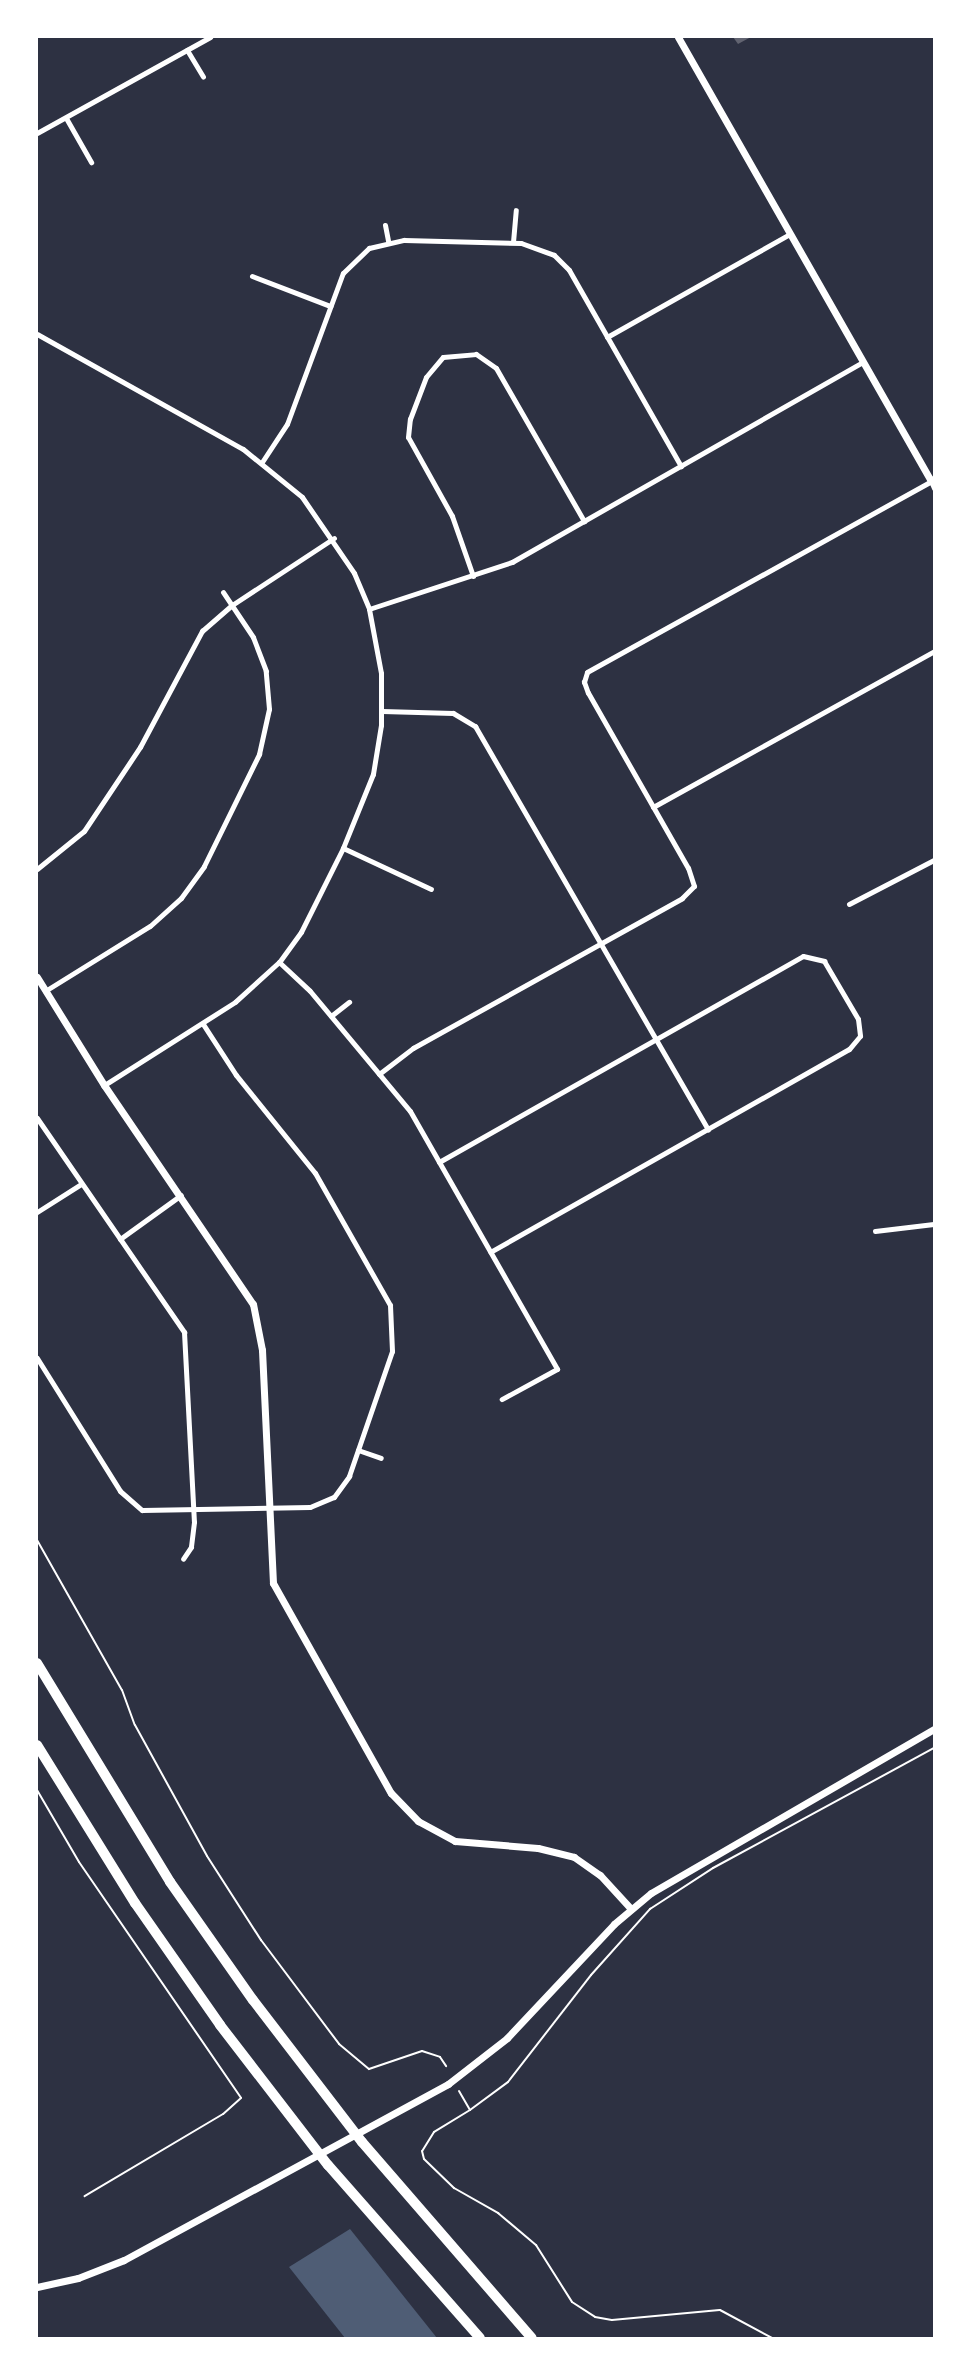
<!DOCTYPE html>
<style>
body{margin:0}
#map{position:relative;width:971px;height:2375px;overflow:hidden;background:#2d3142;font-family:"Sofia Sans Condensed",sans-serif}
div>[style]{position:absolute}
.water>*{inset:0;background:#4f5d75}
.building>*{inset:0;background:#626471}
.path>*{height:2px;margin:-1px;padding:0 1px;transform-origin:1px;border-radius:1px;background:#fff}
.minor>*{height:5px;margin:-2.5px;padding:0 2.5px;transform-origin:2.5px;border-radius:2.5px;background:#fff}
.tertiary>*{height:7px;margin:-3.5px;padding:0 3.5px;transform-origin:3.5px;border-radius:3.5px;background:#fff}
.motorway>*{height:10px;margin:-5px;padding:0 5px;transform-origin:5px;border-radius:5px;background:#fff}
span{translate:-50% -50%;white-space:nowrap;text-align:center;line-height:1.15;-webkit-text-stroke:7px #fff;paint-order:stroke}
.frame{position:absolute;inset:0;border:38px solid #fff;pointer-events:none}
</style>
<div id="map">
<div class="water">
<div style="clip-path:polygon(350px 2229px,437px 2338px,345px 2338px,289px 2267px)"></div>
</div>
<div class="building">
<div style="clip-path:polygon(733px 37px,751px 37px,738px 44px)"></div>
</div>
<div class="path">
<div style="left:37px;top:1540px;width:172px;rotate:60.5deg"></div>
<div style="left:122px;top:1690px;width:37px;rotate:70deg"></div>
<div style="left:135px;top:1725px;width:149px;rotate:61.2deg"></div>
<div style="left:207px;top:1856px;width:100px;rotate:57.3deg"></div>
<div style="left:261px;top:1940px;width:130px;rotate:53.1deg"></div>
<div style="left:339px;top:2044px;width:39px;rotate:40deg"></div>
<div style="left:369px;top:2069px;width:56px;rotate:-18.8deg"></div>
<div style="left:422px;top:2051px;width:19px;rotate:18deg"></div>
<div style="left:440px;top:2057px;width:11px;rotate:56deg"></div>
<div style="left:37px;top:1790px;width:83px;rotate:59.7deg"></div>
<div style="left:79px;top:1862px;width:286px;rotate:55.5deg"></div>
<div style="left:241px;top:2098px;width:24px;rotate:138deg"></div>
<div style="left:223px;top:2114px;width:161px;rotate:149.3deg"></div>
<div style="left:459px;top:2091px;width:22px;rotate:60deg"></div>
<div style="left:470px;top:2110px;width:42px;rotate:148.6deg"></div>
<div style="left:434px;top:2132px;width:22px;rotate:122deg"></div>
<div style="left:422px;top:2151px;width:8px;rotate:76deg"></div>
<div style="left:424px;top:2159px;width:42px;rotate:44deg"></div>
<div style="left:454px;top:2188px;width:51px;rotate:29.6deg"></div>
<div style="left:498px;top:2213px;width:50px;rotate:40.1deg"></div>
<div style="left:536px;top:2245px;width:67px;rotate:57.7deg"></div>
<div style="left:572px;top:2302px;width:27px;rotate:33deg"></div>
<div style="left:595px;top:2317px;width:17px;rotate:10deg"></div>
<div style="left:612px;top:2320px;width:108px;rotate:-5.3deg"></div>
<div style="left:720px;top:2310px;width:59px;rotate:28.3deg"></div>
<div style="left:470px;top:2110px;width:47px;rotate:-36.4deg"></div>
<div style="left:508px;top:2082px;width:135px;rotate:-52.2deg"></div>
<div style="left:591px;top:1975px;width:89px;rotate:-48.2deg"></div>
<div style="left:650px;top:1909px;width:75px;rotate:-33.1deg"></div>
<div style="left:713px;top:1868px;width:251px;rotate:-28.5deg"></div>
</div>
<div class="minor">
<div style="left:187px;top:50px;width:31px;rotate:59deg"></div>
<div style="left:66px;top:118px;width:51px;rotate:60.4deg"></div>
<div style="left:37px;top:133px;width:198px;rotate:-29deg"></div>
<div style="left:385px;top:225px;width:16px;rotate:79deg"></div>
<div style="left:513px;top:242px;width:32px;rotate:-85deg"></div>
<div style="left:252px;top:276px;width:84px;rotate:21deg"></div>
<div style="left:37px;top:334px;width:236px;rotate:29.2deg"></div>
<div style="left:243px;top:449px;width:76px;rotate:39.1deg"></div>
<div style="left:302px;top:497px;width:92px;rotate:55.6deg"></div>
<div style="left:354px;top:573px;width:39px;rotate:67deg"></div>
<div style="left:369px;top:609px;width:65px;rotate:79.4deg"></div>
<div style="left:381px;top:673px;width:52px;rotate:90deg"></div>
<div style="left:381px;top:725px;width:50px;rotate:99.3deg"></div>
<div style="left:373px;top:774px;width:80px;rotate:112.1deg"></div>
<div style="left:343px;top:848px;width:94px;rotate:116.6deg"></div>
<div style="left:301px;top:932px;width:37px;rotate:126deg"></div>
<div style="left:279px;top:962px;width:59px;rotate:137.7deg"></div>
<div style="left:235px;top:1002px;width:155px;rotate:147.6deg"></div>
<div style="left:607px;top:337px;width:210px;rotate:-29.4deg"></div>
<div style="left:262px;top:462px;width:45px;rotate:-56.7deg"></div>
<div style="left:287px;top:424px;width:161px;rotate:-69.7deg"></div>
<div style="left:343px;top:273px;width:36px;rotate:-44deg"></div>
<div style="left:369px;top:248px;width:36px;rotate:-13deg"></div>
<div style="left:404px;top:240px;width:117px;rotate:1.5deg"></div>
<div style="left:521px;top:243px;width:35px;rotate:20deg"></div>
<div style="left:554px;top:255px;width:21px;rotate:45deg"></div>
<div style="left:569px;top:270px;width:226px;rotate:60.3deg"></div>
<div style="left:473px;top:576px;width:64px;rotate:-109.3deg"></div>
<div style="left:452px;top:516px;width:90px;rotate:-119.1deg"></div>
<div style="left:408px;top:437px;width:18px;rotate:-84deg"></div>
<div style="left:410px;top:419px;width:45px;rotate:-69.1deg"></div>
<div style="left:426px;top:377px;width:26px;rotate:-50deg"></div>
<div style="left:443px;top:357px;width:33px;rotate:-5deg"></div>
<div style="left:476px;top:354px;width:24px;rotate:35deg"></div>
<div style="left:496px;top:368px;width:177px;rotate:60.1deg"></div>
<div style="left:369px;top:609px;width:151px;rotate:-18.2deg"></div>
<div style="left:512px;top:562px;width:404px;rotate:-29.7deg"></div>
<div style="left:382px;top:711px;width:71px;rotate:1.6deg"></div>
<div style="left:453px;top:713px;width:26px;rotate:31deg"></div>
<div style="left:475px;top:726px;width:466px;rotate:60deg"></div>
<div style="left:653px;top:807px;width:321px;rotate:-29deg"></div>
<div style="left:343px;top:848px;width:97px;rotate:25deg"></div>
<div style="left:37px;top:869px;width:60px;rotate:-39deg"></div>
<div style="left:84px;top:831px;width:101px;rotate:-56.3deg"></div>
<div style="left:140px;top:747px;width:132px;rotate:-61.9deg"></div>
<div style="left:202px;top:631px;width:40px;rotate:-41deg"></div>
<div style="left:232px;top:605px;width:122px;rotate:-33.3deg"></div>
<div style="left:849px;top:904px;width:96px;rotate:-27.4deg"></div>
<div style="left:279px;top:962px;width:42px;rotate:43.1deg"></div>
<div style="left:310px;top:991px;width:156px;rotate:50.2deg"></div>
<div style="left:410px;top:1111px;width:297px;rotate:60.3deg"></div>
<div style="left:557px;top:1369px;width:63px;rotate:151.4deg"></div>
<div style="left:45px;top:991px;width:123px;rotate:-31.8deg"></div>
<div style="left:150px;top:926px;width:42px;rotate:-42.1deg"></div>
<div style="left:181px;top:898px;width:39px;rotate:-54deg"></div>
<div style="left:204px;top:866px;width:125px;rotate:-63.8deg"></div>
<div style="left:259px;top:754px;width:46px;rotate:-77.5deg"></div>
<div style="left:269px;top:709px;width:38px;rotate:-95deg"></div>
<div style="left:266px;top:671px;width:36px;rotate:-111deg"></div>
<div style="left:253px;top:637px;width:54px;rotate:-123.7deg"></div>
<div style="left:331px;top:1016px;width:23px;rotate:-38deg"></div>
<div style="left:379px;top:1074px;width:43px;rotate:-37.4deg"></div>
<div style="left:413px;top:1048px;width:308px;rotate:-29.1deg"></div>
<div style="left:682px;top:898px;width:17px;rotate:-45deg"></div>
<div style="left:694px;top:886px;width:19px;rotate:-108deg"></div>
<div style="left:688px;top:868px;width:202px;rotate:-119.7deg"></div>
<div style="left:588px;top:693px;width:12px;rotate:-110deg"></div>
<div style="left:584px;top:682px;width:10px;rotate:-73deg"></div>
<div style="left:587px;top:672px;width:393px;rotate:-29deg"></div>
<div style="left:931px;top:481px;width:8px;rotate:67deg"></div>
<div style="left:37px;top:1118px;width:260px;rotate:55.5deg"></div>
<div style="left:184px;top:1332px;width:190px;rotate:87deg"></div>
<div style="left:194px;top:1522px;width:25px;rotate:97deg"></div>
<div style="left:191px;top:1547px;width:14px;rotate:124deg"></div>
<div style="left:439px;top:1162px;width:418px;rotate:-29.5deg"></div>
<div style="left:803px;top:956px;width:22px;rotate:13deg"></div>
<div style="left:824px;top:961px;width:67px;rotate:59.6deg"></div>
<div style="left:858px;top:1019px;width:17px;rotate:83deg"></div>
<div style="left:860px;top:1036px;width:17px;rotate:130deg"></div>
<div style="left:849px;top:1049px;width:412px;rotate:150.5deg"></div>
<div style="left:37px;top:1212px;width:52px;rotate:-32.5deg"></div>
<div style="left:875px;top:1231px;width:59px;rotate:-6.8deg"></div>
<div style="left:120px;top:1239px;width:75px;rotate:-35.8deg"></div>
<div style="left:37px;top:1358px;width:157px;rotate:58deg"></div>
<div style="left:120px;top:1491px;width:29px;rotate:41deg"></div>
<div style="left:142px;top:1510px;width:168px;rotate:-1deg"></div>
<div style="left:310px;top:1507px;width:26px;rotate:-23deg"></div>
<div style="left:334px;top:1497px;width:26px;rotate:-54deg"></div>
<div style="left:349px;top:1476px;width:132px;rotate:-71deg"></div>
<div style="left:392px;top:1351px;width:46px;rotate:-92.5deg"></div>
<div style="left:390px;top:1305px;width:152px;rotate:-119.6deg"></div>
<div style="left:315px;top:1173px;width:126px;rotate:-128.9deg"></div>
<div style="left:236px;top:1075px;width:61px;rotate:-122.9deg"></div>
<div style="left:358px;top:1450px;width:24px;rotate:19deg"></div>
</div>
<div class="tertiary">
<div style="left:678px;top:37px;width:511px;rotate:60.32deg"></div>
<div style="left:931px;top:481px;width:4px;rotate:-34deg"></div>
<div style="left:37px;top:977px;width:127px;rotate:58.2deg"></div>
<div style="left:104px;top:1085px;width:265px;rotate:55.8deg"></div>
<div style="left:253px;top:1304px;width:47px;rotate:78.9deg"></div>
<div style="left:262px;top:1350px;width:233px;rotate:87.3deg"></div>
<div style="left:273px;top:1583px;width:241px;rotate:60.7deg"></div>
<div style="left:391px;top:1793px;width:39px;rotate:46deg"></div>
<div style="left:418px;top:1821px;width:42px;rotate:28.4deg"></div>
<div style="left:455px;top:1841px;width:83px;rotate:4.8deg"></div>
<div style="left:538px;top:1848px;width:37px;rotate:14deg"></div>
<div style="left:574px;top:1857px;width:32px;rotate:35deg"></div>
<div style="left:600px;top:1875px;width:46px;rotate:47.6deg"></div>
<div style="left:37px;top:2287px;width:42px;rotate:-12.4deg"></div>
<div style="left:78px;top:2278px;width:49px;rotate:-21.4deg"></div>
<div style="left:124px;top:2260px;width:369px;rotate:-28.5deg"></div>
<div style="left:448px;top:2084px;width:75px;rotate:-37.9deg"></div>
<div style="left:507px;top:2038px;width:156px;rotate:-46.8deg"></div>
<div style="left:614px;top:1924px;width:48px;rotate:-40deg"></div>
<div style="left:651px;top:1893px;width:327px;rotate:-30.1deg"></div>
</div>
<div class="motorway">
<div style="left:37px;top:1663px;width:256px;rotate:58.7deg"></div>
<div style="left:170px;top:1882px;width:144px;rotate:54.9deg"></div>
<div style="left:253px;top:2000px;width:179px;rotate:52.5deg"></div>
<div style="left:362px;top:2142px;width:259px;rotate:49.1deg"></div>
<div style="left:37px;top:1745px;width:186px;rotate:58.2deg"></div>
<div style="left:135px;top:1903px;width:149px;rotate:55.1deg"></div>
<div style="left:220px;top:2025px;width:177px;rotate:52.4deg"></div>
<div style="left:328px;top:2165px;width:230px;rotate:48.7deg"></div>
</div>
<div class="frame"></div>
</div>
